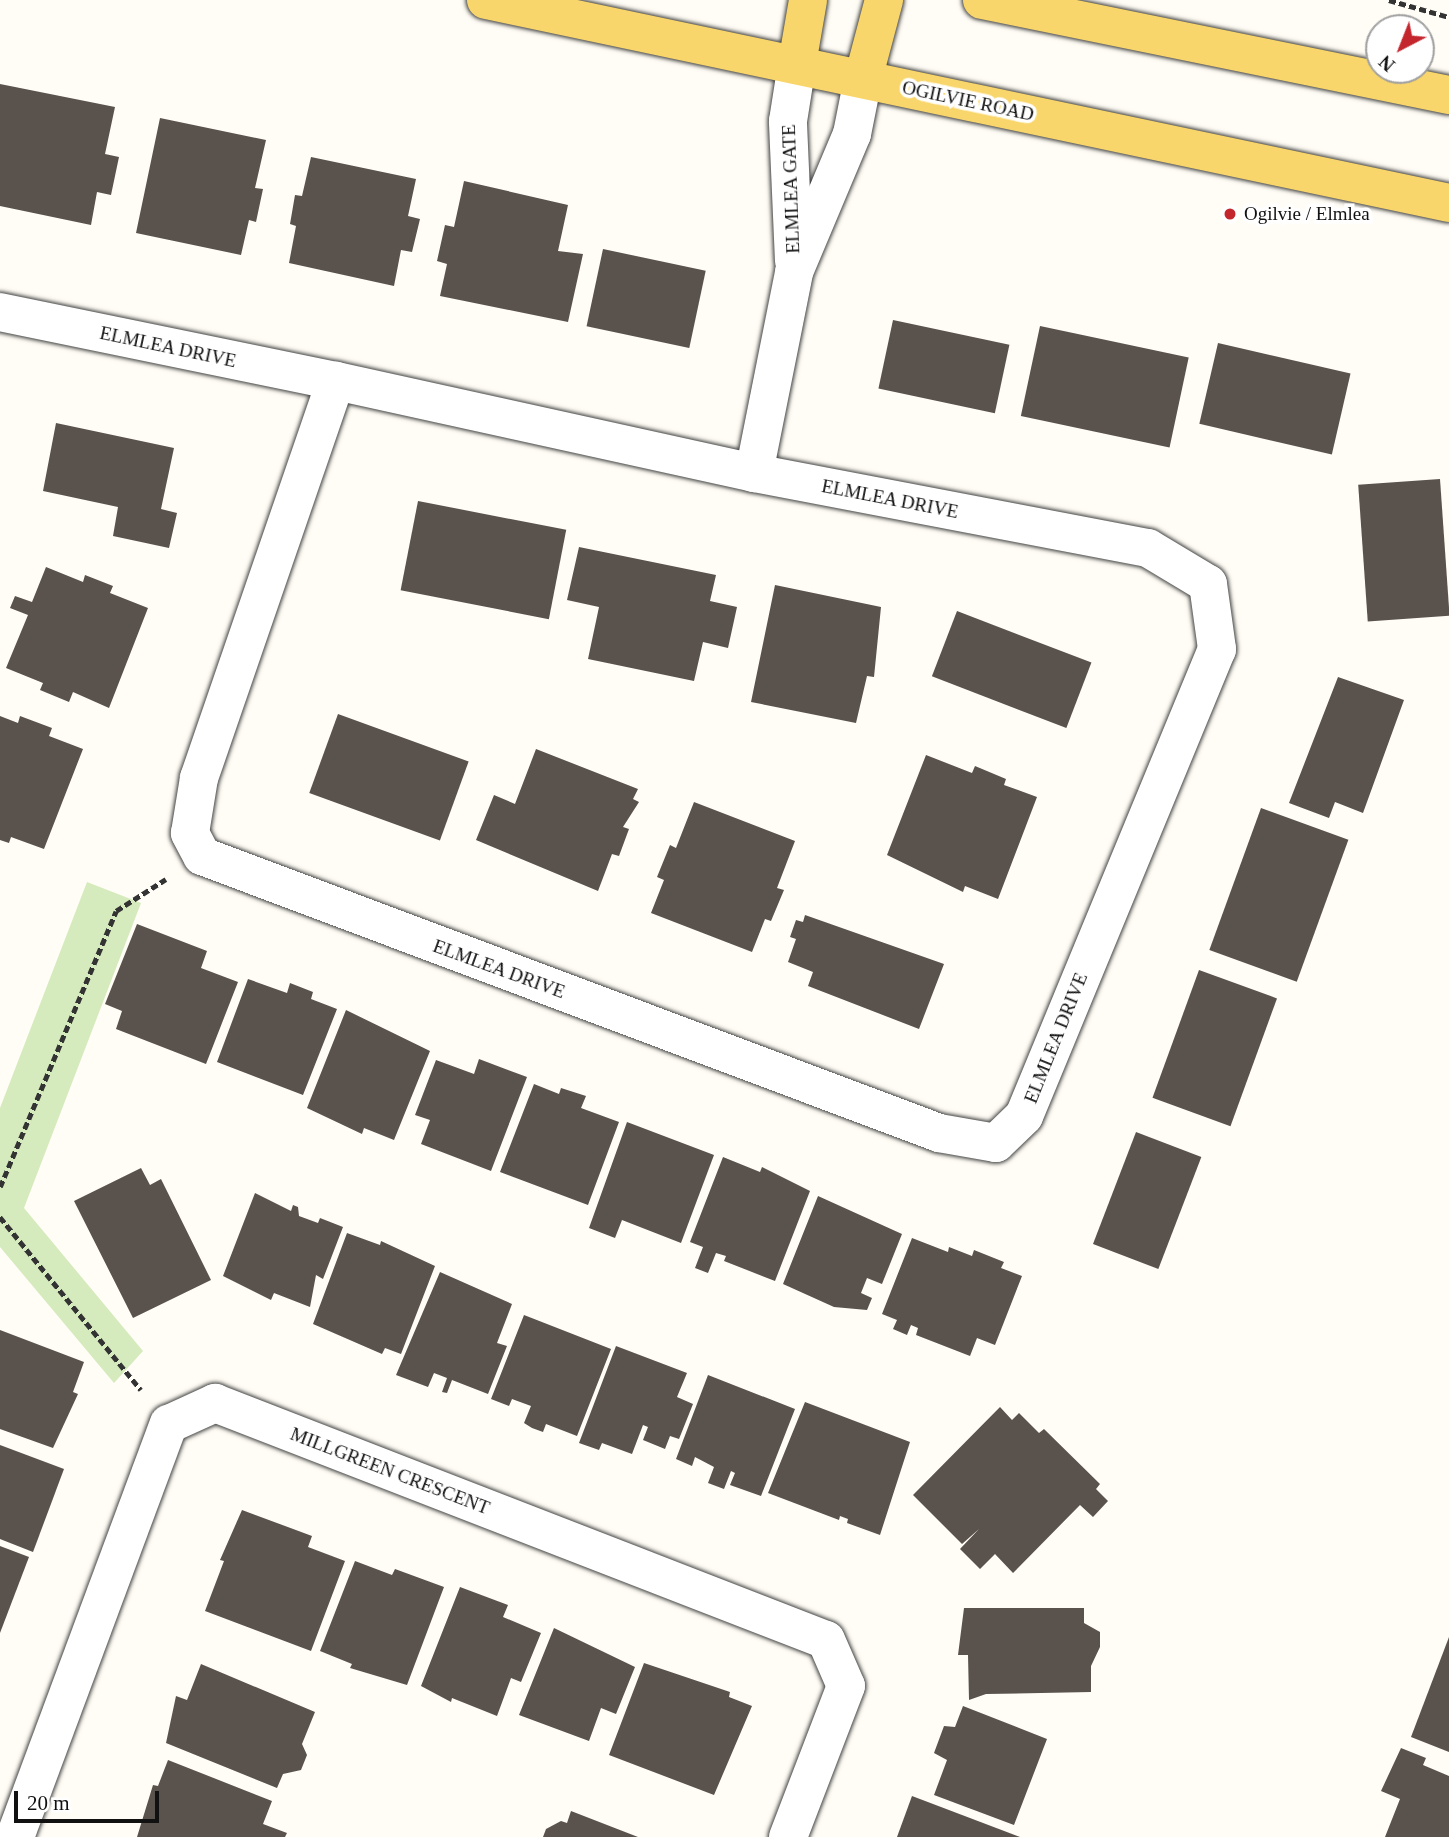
<!DOCTYPE html>
<style>
body{margin:0}
#map{position:relative;width:1449px;height:1837px;overflow:hidden;background:#fffdf5;font-family:"Times New Roman",serif}
div>[style]{position:absolute}
.green>*{inset:0;background:#d5ebbd}
.building>*{inset:0;background:#5a524d;transform-origin:0 0}
.path>*{height:4.5px;margin-top:-2.25px;transform-origin:0;background:repeating-linear-gradient(90deg,#333 0 7px,transparent 0 10.5px)}
.roads{filter:drop-shadow(0 0 2px #444) drop-shadow(0 0 2px #444)}
.minor>*{height:38px;margin:-19px;padding:0 19px;transform-origin:19px;border-radius:19px;background:#fff}
.major>*{height:38px;margin:-19px;padding:0 19px;transform-origin:19px;border-radius:19px;background:#f9d66b}
.dots>*{width:19px;height:19px;translate:-50% -50%;box-sizing:border-box;border:4px solid #fff;border-radius:50%}
span{translate:-50% -50%;white-space:nowrap;text-align:center;line-height:1.15;-webkit-text-stroke:7px #fff;paint-order:stroke}
.street-label{font-size:19px;color:#111}
.poi-label{font-size:19px;color:#111}
.left{translate:0 -50%;text-align:left}
.north{position:absolute;left:1365px;top:14px;width:70px;height:70px;box-sizing:border-box;background:#fff;border:2px solid #a0a0a0;border-radius:50%;rotate:222deg;font-size:19px;font-weight:700;line-height:28px;text-align:center;color:#111}
.north::after{content:'';display:block;margin:auto;width:24px;height:32px;background:#c4262e;clip-path:polygon(50% 0,100% 100%,50% 72%,0 100%)}
.scale{position:absolute;left:14px;top:1791px;width:145px;height:32px;box-sizing:border-box;border:4px solid #111;border-top:0;padding-left:9px;font-size:21px;line-height:24px;white-space:nowrap;color:#111;-webkit-text-stroke:5px #fff;paint-order:stroke}
</style>
<div id="map">
<div class="green">
<div style="clip-path:polygon(87px 882px,141px 903px,24px 1208px,143px 1351px,114px 1383px,0 1247px,0 1108px)"></div>
</div>
<div class="building">
<div style="clip-path:polygon(0 84px,115px 107px,105px 154px,119px 157px,111px 195px,97px 192px,91px 225px,0 206px)"></div>
<div style="clip-path:polygon(160px 118px,266px 140px,255px 188px,263px 189px,256px 222px,249px 220px,241px 255px,136px 233px)"></div>
<div style="clip-path:polygon(311px 157px,416px 179px,408px 216px,420px 219px,412px 252px,401px 250px,394px 286px,289px 263px,296px 226px,290px 224px,295px 195px,302px 196px)"></div>
<div style="clip-path:polygon(464px 181px,568px 205px,558px 251px,583px 254px,568px 322px,440px 296px,447px 264px,437px 261px,445px 225px,454px 227px)"></div>
<div style="left:603px;top:249px;width:105px;height:79px;rotate:12deg"></div>
<div style="left:893px;top:320px;width:119px;height:70px;rotate:12deg"></div>
<div style="left:1040px;top:326px;width:152px;height:92px;rotate:12deg"></div>
<div style="left:1218px;top:343px;width:136px;height:83px;rotate:13deg"></div>
<div style="clip-path:polygon(56px 423px,174px 448px,161px 509px,177px 513px,169px 548px,113px 536px,118px 507px,43px 491px)"></div>
<div style="left:1440px;top:479px;width:137px;height:82px;rotate:86deg"></div>
<div style="left:418px;top:501px;width:151px;height:91px;rotate:11deg"></div>
<div style="clip-path:polygon(579px 547px,716px 575px,710px 601px,737px 607px,728px 648px,703px 642px,694px 681px,588px 659px,599px 607px,567px 600px)"></div>
<div style="clip-path:polygon(46px 567px,83px 582px,85px 575px,113px 586px,110px 593px,148px 608px,109px 708px,73px 692px,69px 702px,40px 690px,43px 683px,6px 668px,28px 615px,10px 608px,15px 596px,32px 602px)"></div>
<div style="clip-path:polygon(775px 585px,881px 607px,874px 677px,867px 676px,856px 723px,751px 702px)"></div>
<div style="left:957px;top:611px;width:144px;height:70px;rotate:21deg"></div>
<div style="clip-path:polygon(1338px 677px,1404px 700px,1363px 813px,1335px 802px,1329px 818px,1289px 803px)"></div>
<div style="left:338px;top:714px;width:139px;height:84px;rotate:20deg"></div>
<div style="clip-path:polygon(0 716px,18px 723px,20px 716px,52px 728px,49px 736px,83px 749px,44px 849px,11px 837px,9px 843px,0 840px)"></div>
<div style="clip-path:polygon(536px 749px,638px 789px,633px 799px,639px 802px,623px 827px,629px 829px,619px 856px,612px 854px,598px 891px,476px 840px,494px 795px,515px 804px)"></div>
<div style="clip-path:polygon(926px 755px,972px 773px,975px 766px,1006px 779px,1004px 785px,1037px 797px,998px 899px,965px 886px,963px 892px,887px 855px)"></div>
<div style="clip-path:polygon(694px 802px,795px 841px,777px 888px,784px 890px,771px 921px,765px 919px,752px 952px,651px 913px,664px 880px,657px 877px,670px 845px,676px 848px)"></div>
<div style="left:1261px;top:808px;width:93px;height:151px;rotate:20deg"></div>
<div style="clip-path:polygon(805px 915px,944px 964px,919px 1029px,808px 986px,813px 972px,788px 962px,796px 939px,790px 937px,796px 920px,803px 922px)"></div>
<div style="clip-path:polygon(137px 924px,207px 951px,201px 968px,238px 982px,206px 1064px,116px 1029px,122px 1011px,105px 1004px)"></div>
<div style="left:1199px;top:970px;width:83px;height:136px;rotate:20deg"></div>
<div style="clip-path:polygon(248px 979px,287px 993px,290px 983px,313px 992px,311px 999px,337px 1009px,303px 1095px,217px 1062px)"></div>
<div style="clip-path:polygon(346px 1010px,430px 1051px,394px 1140px,364px 1128px,362px 1134px,307px 1108px)"></div>
<div style="clip-path:polygon(479px 1059px,527px 1077px,491px 1171px,421px 1144px,430px 1120px,415px 1115px,436px 1060px,474px 1074px)"></div>
<div style="clip-path:polygon(534px 1084px,559px 1094px,561px 1088px,586px 1096px,581px 1108px,619px 1122px,588px 1205px,500px 1172px)"></div>
<div style="clip-path:polygon(627px 1122px,714px 1155px,681px 1243px,622px 1220px,615px 1238px,589px 1228px)"></div>
<div style="left:1136px;top:1132px;width:70px;height:120px;rotate:21deg"></div>
<div style="clip-path:polygon(723px 1157px,760px 1172px,762px 1167px,810px 1191px,775px 1281px,724px 1261px,726px 1256px,716px 1253px,708px 1273px,695px 1268px,703px 1247px,690px 1242px)"></div>
<div style="clip-path:polygon(141px 1168px,150px 1185px,161px 1179px,211px 1280px,133px 1318px,74px 1201px)"></div>
<div style="clip-path:polygon(255px 1193px,291px 1211px,293px 1205px,298px 1207px,299px 1216px,318px 1223px,320px 1218px,343px 1227px,323px 1279px,316px 1275px,310px 1307px,274px 1293px,271px 1300px,223px 1276px)"></div>
<div style="clip-path:polygon(818px 1196px,902px 1234px,882px 1284px,867px 1278px,861px 1293px,872px 1298px,867px 1310px,834px 1307px,783px 1284px)"></div>
<div style="clip-path:polygon(347px 1233px,380px 1245px,381px 1241px,435px 1266px,401px 1354px,385px 1348px,382px 1354px,313px 1324px)"></div>
<div style="clip-path:polygon(912px 1238px,948px 1252px,949px 1247px,972px 1256px,974px 1250px,1004px 1262px,1001px 1268px,1022px 1276px,995px 1345px,977px 1338px,970px 1356px,916px 1335px,918px 1328px,911px 1325px,907px 1335px,893px 1329px,897px 1320px,882px 1314px)"></div>
<div style="clip-path:polygon(440px 1272px,512px 1304px,497px 1343px,507px 1346px,488px 1394px,452px 1380px,447px 1393px,442px 1392px,447px 1378px,434px 1373px,428px 1387px,396px 1375px)"></div>
<div style="clip-path:polygon(524px 1315px,611px 1349px,577px 1436px,546px 1424px,543px 1432px,532px 1428px,524px 1423px,531px 1406px,512px 1399px,509px 1406px,491px 1399px)"></div>
<div style="clip-path:polygon(0 1330px,84px 1362px,73px 1392px,78px 1394px,53px 1448px,0 1429px)"></div>
<div style="clip-path:polygon(616px 1346px,687px 1373px,677px 1397px,693px 1404px,679px 1439px,670px 1436px,665px 1449px,643px 1440px,648px 1427px,643px 1425px,632px 1454px,602px 1443px,599px 1450px,579px 1443px)"></div>
<div style="clip-path:polygon(708px 1375px,795px 1409px,761px 1496px,730px 1485px,735px 1473px,731px 1471px,724px 1489px,708px 1483px,714px 1467px,695px 1457px,692px 1466px,676px 1459px)"></div>
<div style="clip-path:polygon(805px 1402px,910px 1442px,880px 1535px,847px 1523px,848px 1519px,840px 1516px,839px 1520px,768px 1493px)"></div>
<div style="clip-path:polygon(1000px 1407px,1012px 1420px,1019px 1413px,1039px 1433px,1044px 1429px,1100px 1484px,1096px 1489px,1108px 1501px,1093px 1517px,1080px 1505px,1013px 1573px,995px 1554px,980px 1569px,960px 1549px,979px 1529px,962px 1544px,913px 1495px)"></div>
<div style="clip-path:polygon(0 1445px,64px 1469px,33px 1552px,0 1539px)"></div>
<div style="clip-path:polygon(242px 1510px,312px 1536px,308px 1547px,345px 1561px,311px 1651px,205px 1611px,224px 1561px,220px 1560px)"></div>
<div style="clip-path:polygon(0 1546px,29px 1557px,0 1633px)"></div>
<div style="clip-path:polygon(355px 1561px,392px 1575px,395px 1569px,444px 1587px,407px 1685px,350px 1668px,352px 1664px,320px 1651px)"></div>
<div style="clip-path:polygon(460px 1587px,508px 1605px,503px 1617px,541px 1633px,521px 1682px,511px 1678px,497px 1716px,452px 1698px,451px 1702px,421px 1686px)"></div>
<div style="clip-path:polygon(964px 1608px,1084px 1608px,1084px 1623px,1100px 1632px,1100px 1647px,1091px 1666px,1091px 1692px,986px 1694px,969px 1700px,968px 1655px,958px 1655px)"></div>
<div style="clip-path:polygon(554px 1628px,635px 1667px,616px 1714px,601px 1708px,589px 1741px,519px 1715px)"></div>
<div style="clip-path:polygon(1449px 1637px,1449px 1752px,1411px 1737px)"></div>
<div style="clip-path:polygon(644px 1663px,730px 1692px,729px 1697px,752px 1706px,714px 1795px,609px 1755px)"></div>
<div style="clip-path:polygon(201px 1664px,315px 1712px,302px 1744px,307px 1755px,301px 1770px,283px 1774px,277px 1788px,166px 1743px,176px 1696px,187px 1700px)"></div>
<div style="clip-path:polygon(963px 1706px,1047px 1739px,1014px 1825px,934px 1795px,947px 1760px,934px 1753px,944px 1726px,955px 1727px)"></div>
<div style="clip-path:polygon(1401px 1748px,1426px 1758px,1423px 1765px,1449px 1776px,1449px 1837px,1385px 1837px,1400px 1799px,1381px 1791px)"></div>
<div style="clip-path:polygon(168px 1760px,272px 1801px,263px 1824px,287px 1833px,285px 1837px,137px 1837px,153px 1785px,158px 1786px)"></div>
<div style="clip-path:polygon(912px 1796px,1020px 1837px,897px 1837px)"></div>
<div style="clip-path:polygon(571px 1811px,638px 1837px,543px 1837px,546px 1829px,561px 1821px,567px 1823px)"></div>
</div>
<div class="path">
<div style="left:1389px;top:0;width:62px;rotate:15.8deg"></div>
<div style="left:0;top:1187px;width:299px;rotate:-67.2deg"></div>
<div style="left:116px;top:911px;width:59px;rotate:-32.6deg"></div>
<div style="left:0;top:1217px;width:223px;rotate:50.8deg"></div>
</div>
<div class="roads">
<div class="minor">
<div style="left:794px;top:261px;width:140px;rotate:-92.5deg"></div>
<div style="left:788px;top:121px;width:58px;rotate:-81deg"></div>
<div style="left:0;top:312px;width:343px;rotate:11.6deg"></div>
<div style="left:336px;top:381px;width:428px;rotate:12.4deg"></div>
<div style="left:754px;top:473px;width:401px;rotate:10.8deg"></div>
<div style="left:1148px;top:548px;width:70px;rotate:31deg"></div>
<div style="left:1208px;top:584px;width:66px;rotate:82.1deg"></div>
<div style="left:1217px;top:649px;width:505px;rotate:112.45deg"></div>
<div style="left:1024px;top:1116px;width:39px;rotate:136deg"></div>
<div style="left:996px;top:1143px;width:58px;rotate:-170deg"></div>
<div style="left:939px;top:1133px;width:787px;rotate:-159.4deg"></div>
<div style="left:202px;top:856px;width:26px;rotate:-118deg"></div>
<div style="left:190px;top:833px;width:56px;rotate:-80.7deg"></div>
<div style="left:199px;top:778px;width:420px;rotate:-71deg"></div>
<div style="left:754px;top:473px;width:205px;rotate:-78.7deg"></div>
<div style="left:794px;top:272px;width:150px;rotate:-67.2deg"></div>
<div style="left:852px;top:134px;width:56px;rotate:-78.7deg"></div>
<div style="left:15px;top:1837px;width:441px;rotate:-69.6deg"></div>
<div style="left:169px;top:1424px;width:51px;rotate:-24.5deg"></div>
<div style="left:215px;top:1403px;width:655px;rotate:21.2deg"></div>
<div style="left:826px;top:1640px;width:50px;rotate:66.5deg"></div>
<div style="left:846px;top:1686px;width:162px;rotate:111deg"></div>
</div>
<div class="major">
<div style="left:486px;top:0;width:984px;rotate:11.9deg"></div>
<div style="left:982px;top:0;width:477px;rotate:11.5deg"></div>
<div style="left:797px;top:64px;width:65px;rotate:-80.2deg"></div>
<div style="left:863px;top:79px;width:82px;rotate:-75.1deg"></div>
</div>
</div>
<div class="dots">
<div style="left:1230px;top:214px;background:#c4262e"></div>
</div>
<div class="street-label">
<span style="left:968px;top:101px;rotate:12deg">OGILVIE ROAD</span>
<span style="left:791px;top:189px;rotate:-92deg">ELMLEA GATE</span>
<span style="left:168px;top:347px;rotate:12deg">ELMLEA DRIVE</span>
<span style="left:890px;top:499px;rotate:11deg">ELMLEA DRIVE</span>
<span style="left:499px;top:969px;rotate:20deg">ELMLEA DRIVE</span>
<span style="left:1056px;top:1038px;rotate:-68deg">ELMLEA DRIVE</span>
<span style="left:390px;top:1471px;rotate:21deg">MILLGREEN CRESCENT</span>
</div>
<div class="poi-label">
<span class="left" style="left:1244px;top:214px">Ogilvie / Elmlea</span>
</div>
<div class="north">N</div>
<div class="scale">20 m</div>
</div>
